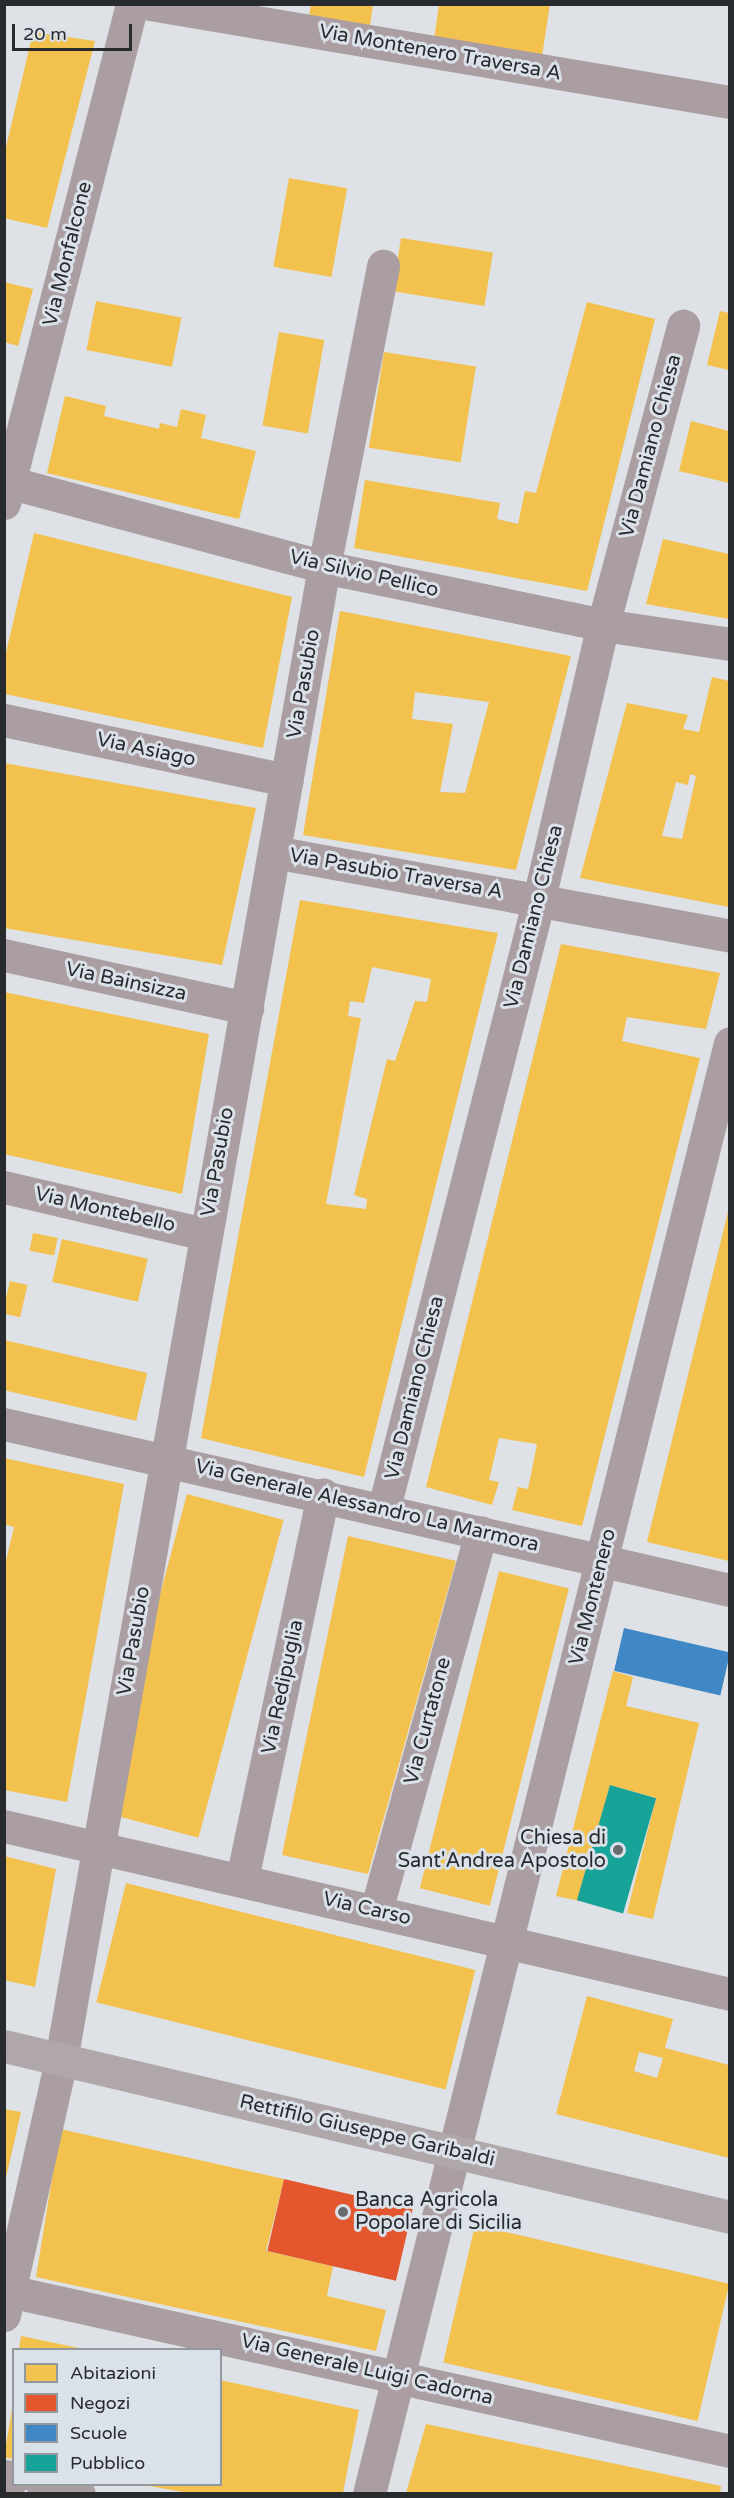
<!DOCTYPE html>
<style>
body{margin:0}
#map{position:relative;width:734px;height:2498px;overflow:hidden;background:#dee1e6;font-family:"Varela Round",sans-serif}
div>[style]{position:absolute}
.homes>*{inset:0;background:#f2c14e;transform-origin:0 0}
.shops>*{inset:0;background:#e4572e;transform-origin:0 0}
.schools>*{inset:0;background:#3f88c5;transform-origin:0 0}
.public>*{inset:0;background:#17a398;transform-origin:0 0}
.minor>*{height:33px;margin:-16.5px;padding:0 16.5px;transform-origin:16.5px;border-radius:16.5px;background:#ab9ea2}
.secondary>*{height:33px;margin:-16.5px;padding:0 16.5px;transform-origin:16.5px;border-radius:16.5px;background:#b0a7ab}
.dots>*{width:16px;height:16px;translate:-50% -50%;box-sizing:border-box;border:3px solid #dae1e9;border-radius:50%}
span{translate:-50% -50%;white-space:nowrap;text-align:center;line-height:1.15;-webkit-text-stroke:6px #dae1e9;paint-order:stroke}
.street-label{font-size:20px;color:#282b2e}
.poi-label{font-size:20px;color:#282b2e}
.right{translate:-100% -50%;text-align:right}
.left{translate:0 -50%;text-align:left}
.frame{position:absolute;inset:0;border:6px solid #282b2e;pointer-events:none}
.legend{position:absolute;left:12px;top:2348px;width:210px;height:138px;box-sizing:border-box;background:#dae1e9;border:2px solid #93989e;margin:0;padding:8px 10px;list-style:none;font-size:18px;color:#282b2e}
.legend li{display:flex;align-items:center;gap:12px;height:30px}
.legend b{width:30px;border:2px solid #93989e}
.scale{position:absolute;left:12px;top:24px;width:120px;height:27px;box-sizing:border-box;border:3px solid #282b2e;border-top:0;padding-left:8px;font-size:18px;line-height:21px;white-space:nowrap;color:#282b2e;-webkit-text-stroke:4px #dae1e9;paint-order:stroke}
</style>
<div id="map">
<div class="homes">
<div style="clip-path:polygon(311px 4px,373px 4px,370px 26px,309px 17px)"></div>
<div style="clip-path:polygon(439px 4px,550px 4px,542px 56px,434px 40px)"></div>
<div style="clip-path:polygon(33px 32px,95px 41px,47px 228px,4px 218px,4px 156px)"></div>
<div style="left:289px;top:178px;width:59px;height:90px;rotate:10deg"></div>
<div style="left:401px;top:238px;width:93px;height:54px;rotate:9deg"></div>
<div style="clip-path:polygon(4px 282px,33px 289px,18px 346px,4px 342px)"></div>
<div style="left:96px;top:301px;width:87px;height:50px;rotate:11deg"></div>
<div style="clip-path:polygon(587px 302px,655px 319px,587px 591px,354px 548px,365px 480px,500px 503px,497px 519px,518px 524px,525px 491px,536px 493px)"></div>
<div style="clip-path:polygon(720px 311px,729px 313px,729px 370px,707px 365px)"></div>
<div style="left:279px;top:332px;width:46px;height:95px;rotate:10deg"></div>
<div style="left:384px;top:352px;width:93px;height:97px;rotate:9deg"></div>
<div style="clip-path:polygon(65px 396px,106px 406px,104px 416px,159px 429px,160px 423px,177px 427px,181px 409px,206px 415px,201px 438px,256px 451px,239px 519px,47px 473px)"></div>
<div style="clip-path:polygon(691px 421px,729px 431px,729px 483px,679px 471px)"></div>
<div style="clip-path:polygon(34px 533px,292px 597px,263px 748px,5px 694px,5px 657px)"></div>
<div style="clip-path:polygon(663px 539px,729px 554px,729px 619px,646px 604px)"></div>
<div style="clip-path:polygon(evenodd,340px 611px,571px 656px,516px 870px,303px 835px,340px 611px,415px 692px,489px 702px,465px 793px,440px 792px,453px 724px,412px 719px,415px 692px)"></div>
<div style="clip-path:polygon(evenodd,712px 677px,729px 681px,729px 907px,580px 878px,627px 703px,688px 715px,683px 729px,699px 732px,712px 677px,690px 774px,696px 776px,682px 839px,662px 836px,676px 782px,688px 785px,690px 774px)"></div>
<div style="clip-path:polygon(4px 763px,256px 808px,222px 965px,4px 928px)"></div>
<div style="clip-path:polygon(evenodd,300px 900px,498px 933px,364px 1477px,201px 1438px,300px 900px,372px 967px,431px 979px,427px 1002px,415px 1001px,395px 1061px,387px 1059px,354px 1195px,367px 1199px,366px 1209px,326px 1204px,361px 1018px,348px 1016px,350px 1001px,364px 1003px,372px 967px)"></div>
<div style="clip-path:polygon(561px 944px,720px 973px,706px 1029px,627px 1017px,622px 1041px,700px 1058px,582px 1526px,512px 1510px,518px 1487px,528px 1489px,537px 1444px,499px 1438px,489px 1480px,499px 1482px,492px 1505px,426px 1487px)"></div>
<div style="clip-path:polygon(4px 992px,209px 1034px,182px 1194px,4px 1154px)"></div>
<div style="clip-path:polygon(729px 1208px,729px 1561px,647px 1542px)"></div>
<div style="left:33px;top:1233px;width:25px;height:18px;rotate:11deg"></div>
<div style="left:62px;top:1239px;width:88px;height:44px;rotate:13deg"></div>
<div style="left:10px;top:1281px;width:18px;height:33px;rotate:13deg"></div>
<div style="left:4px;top:1340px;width:147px;height:49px;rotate:13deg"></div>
<div style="clip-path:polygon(4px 1458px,124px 1484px,67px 1802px,4px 1790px,4px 1569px,14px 1527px,4px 1524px)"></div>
<div style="left:187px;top:1494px;width:100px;height:329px;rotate:15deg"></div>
<div style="clip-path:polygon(348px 1536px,456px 1561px,368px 1874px,282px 1855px)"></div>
<div style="left:499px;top:1571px;width:72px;height:327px;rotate:14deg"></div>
<div style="clip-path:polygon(613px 1671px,633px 1677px,626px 1706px,699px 1723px,653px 1919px,627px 1913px,656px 1798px,610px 1785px,580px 1901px,556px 1896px)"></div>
<div style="clip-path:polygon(4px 1856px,56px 1869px,35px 1987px,4px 1980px)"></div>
<div style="left:126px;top:1883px;width:360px;height:123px;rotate:14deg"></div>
<div style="clip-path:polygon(evenodd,587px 1996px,673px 2019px,665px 2048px,729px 2065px,729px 2158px,556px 2114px,587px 1996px,639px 2052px,663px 2058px,657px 2078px,634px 2071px,639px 2052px)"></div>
<div style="clip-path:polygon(4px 2109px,21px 2112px,5px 2182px,4px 2182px)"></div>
<div style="clip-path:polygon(60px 2129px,284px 2179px,266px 2251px,333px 2266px,327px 2296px,386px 2310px,376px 2351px,36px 2277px)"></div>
<div style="left:475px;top:2225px;width:261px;height:141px;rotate:13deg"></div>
<div style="clip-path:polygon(21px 2336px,79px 2348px,79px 2349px,19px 2349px)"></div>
<div style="clip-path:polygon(220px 2380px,359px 2410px,343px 2493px,189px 2493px,149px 2486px,220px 2484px)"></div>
<div style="clip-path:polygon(14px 2397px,14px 2459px,4px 2457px)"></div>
<div style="clip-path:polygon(426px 2424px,721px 2486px,720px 2493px,406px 2493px)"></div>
</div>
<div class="shops">
<div style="left:284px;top:2179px;width:132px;height:74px;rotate:13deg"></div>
</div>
<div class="schools">
<div style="left:624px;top:1628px;width:109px;height:44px;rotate:13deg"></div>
</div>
<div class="public">
<div style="left:610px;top:1785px;width:48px;height:120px;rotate:16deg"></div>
</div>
<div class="minor">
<div style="left:150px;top:4px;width:588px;rotate:9.59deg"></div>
<div style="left:4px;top:481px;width:331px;rotate:15deg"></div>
<div style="left:324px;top:567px;width:285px;rotate:11.7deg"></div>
<div style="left:603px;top:625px;width:128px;rotate:8.5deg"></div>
<div style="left:4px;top:503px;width:515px;rotate:-75.61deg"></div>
<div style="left:4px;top:720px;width:289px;rotate:12deg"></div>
<div style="left:274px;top:852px;width:464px;rotate:10.4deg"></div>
<div style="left:4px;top:955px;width:249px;rotate:12.3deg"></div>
<div style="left:4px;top:1187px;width:206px;rotate:13.2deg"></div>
<div style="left:4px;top:1424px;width:745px;rotate:12.88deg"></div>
<div style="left:384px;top:1508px;width:628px;rotate:-75.72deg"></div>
<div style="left:539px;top:899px;width:281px;rotate:-76.9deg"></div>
<div style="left:603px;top:625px;width:310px;rotate:-75deg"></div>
<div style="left:4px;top:1826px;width:745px;rotate:13.03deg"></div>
<div style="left:242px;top:1879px;width:393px;rotate:-78.1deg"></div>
<div style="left:376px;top:1911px;width:393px;rotate:-74.5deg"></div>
<div style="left:4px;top:2290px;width:744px;rotate:12.5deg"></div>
<div style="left:4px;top:2315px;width:261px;rotate:-77.4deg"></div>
<div style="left:61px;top:2060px;width:1516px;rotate:-80.01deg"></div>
<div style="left:324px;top:567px;width:307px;rotate:-78.9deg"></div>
<div style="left:4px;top:2476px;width:10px;rotate:11deg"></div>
<div style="left:42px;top:2484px;width:38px;rotate:15deg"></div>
<div style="left:369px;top:2494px;width:1495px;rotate:-76.03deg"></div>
</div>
<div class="secondary">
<div style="left:4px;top:2046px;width:746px;rotate:13.25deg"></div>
</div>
<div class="dots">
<div style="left:618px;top:1850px;background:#686b6e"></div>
<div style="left:343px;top:2212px;background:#686b6e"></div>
</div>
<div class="street-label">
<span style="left:440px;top:53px;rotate:10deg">Via Montenero Traversa A</span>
<span style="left:68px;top:254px;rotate:-76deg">Via Monfalcone</span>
<span style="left:651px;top:446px;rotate:-75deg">Via Damiano Chiesa</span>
<span style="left:364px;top:574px;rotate:13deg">Via Silvio Pellico</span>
<span style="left:304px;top:684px;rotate:-80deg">Via Pasubio</span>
<span style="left:146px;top:750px;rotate:12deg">Via Asiago</span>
<span style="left:396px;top:874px;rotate:10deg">Via Pasubio Traversa A</span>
<span style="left:534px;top:917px;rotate:-76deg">Via Damiano Chiesa</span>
<span style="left:126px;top:982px;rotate:12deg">Via Bainsizza</span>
<span style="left:218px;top:1162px;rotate:-80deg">Via Pasubio</span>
<span style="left:105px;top:1210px;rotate:13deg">Via Montebello</span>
<span style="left:415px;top:1388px;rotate:-76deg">Via Damiano Chiesa</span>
<span style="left:367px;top:1506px;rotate:13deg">Via Generale Alessandro La Marmora</span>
<span style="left:593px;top:1597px;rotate:-76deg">Via Montenero</span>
<span style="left:134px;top:1641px;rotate:-80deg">Via Pasubio</span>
<span style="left:283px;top:1687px;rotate:-78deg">Via Redipuglia</span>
<span style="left:428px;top:1721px;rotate:-75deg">Via Curtatone</span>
<span style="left:367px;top:1909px;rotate:13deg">Via Carso</span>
<span style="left:367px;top:2131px;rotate:13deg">Rettifilo Giuseppe Garibaldi</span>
<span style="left:367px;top:2370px;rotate:13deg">Via Generale Luigi Cadorna</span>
</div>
<div class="poi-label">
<span class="right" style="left:606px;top:1850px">Chiesa di<br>Sant'Andrea Apostolo</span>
<span class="left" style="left:355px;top:2212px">Banca Agricola<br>Popolare di Sicilia</span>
</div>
<div class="frame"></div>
<ul class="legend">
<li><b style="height:16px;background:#f2c14e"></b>Abitazioni</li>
<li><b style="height:16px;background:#e4572e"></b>Negozi</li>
<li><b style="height:16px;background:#3f88c5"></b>Scuole</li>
<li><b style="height:16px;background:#17a398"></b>Pubblico</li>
</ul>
<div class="scale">20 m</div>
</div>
